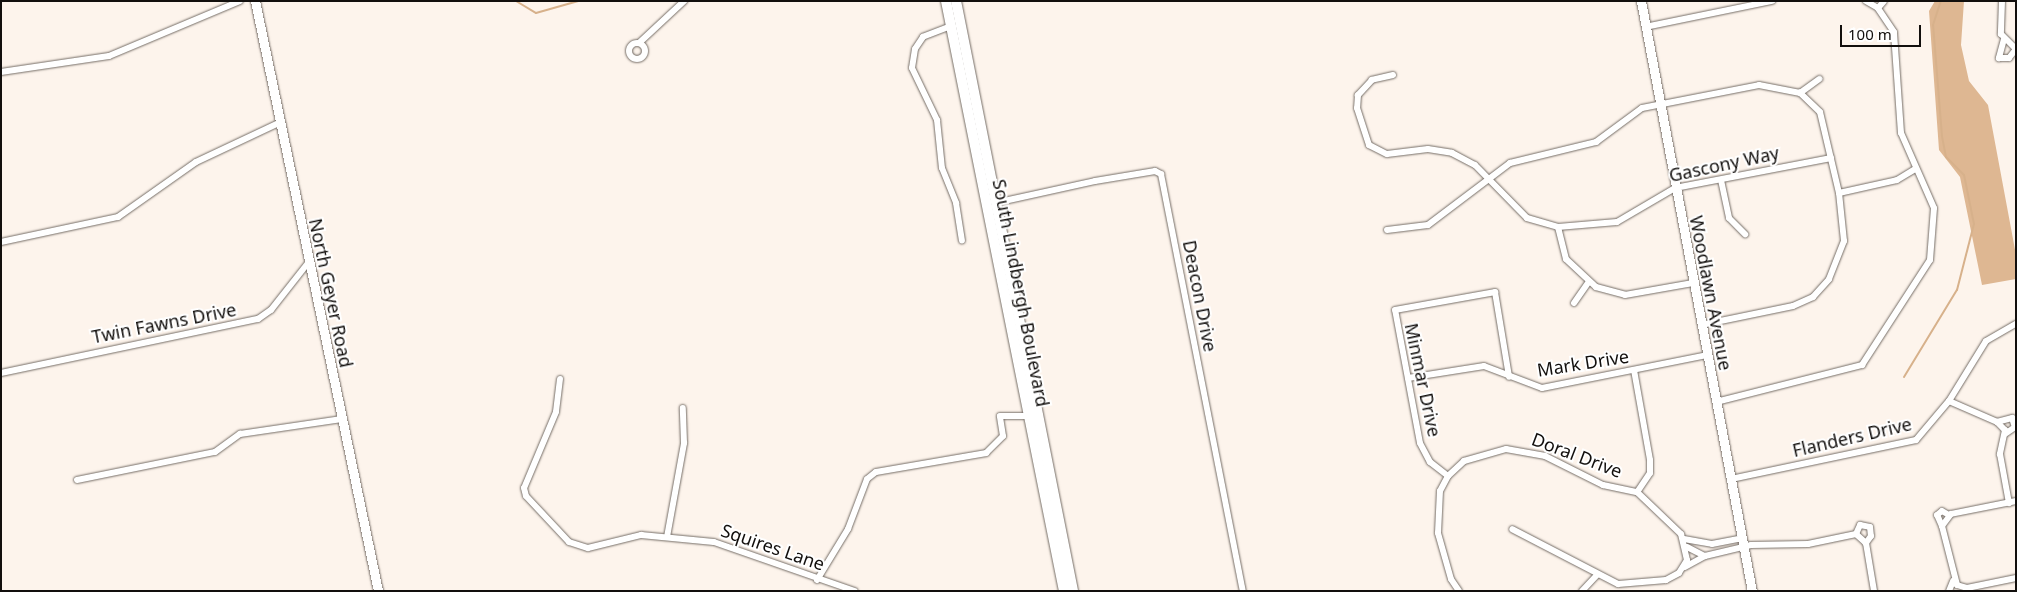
<!DOCTYPE html>
<style>
body{margin:0}
#map{position:relative;width:2017px;height:592px;overflow:hidden;background:#fdf4ec;font-family:"Noto Sans",sans-serif}
div>[style]{position:absolute}
.forest>*{inset:0;background:#deb792}
.stream>*{height:2px;margin:-1px;padding:0 1px;transform-origin:1px;border-radius:1px;background:#d7b18b}
.roads{filter:drop-shadow(0 0 1px #756d66) drop-shadow(0 0 1px #756d66)}
.street>*{height:6px;margin:-3px;padding:0 3px;transform-origin:3px;border-radius:3px;background:#fff}
.street>.ring{margin:-3px;padding:0;box-sizing:content-box;background:none;border:6px solid #fff;border-radius:50%}
.secondary>*{height:9px;margin:-4.5px;padding:0 4.5px;transform-origin:4.5px;border-radius:4.5px;background:#fff}
.primary>*{height:10px;margin:-5px;padding:0 5px;transform-origin:5px;border-radius:5px;background:#fff}
span{translate:-50% -50%;white-space:nowrap;text-align:center;line-height:1.15;-webkit-text-stroke:4px #fff;paint-order:stroke}
.street-label{font-size:18px;color:#120f0d}
.frame{position:absolute;inset:0;border:2px solid #120f0d;pointer-events:none}
.scale{position:absolute;left:1840px;top:25px;width:81px;height:22px;box-sizing:border-box;border:2px solid #120f0d;border-top:0;padding-left:6px;font-size:15px;line-height:18px;white-space:nowrap;color:#120f0d;-webkit-text-stroke:4px #fff;paint-order:stroke}
</style>
<div id="map">
<div class="forest">
<div style="clip-path:polygon(1935px 1px,1964px 1px,1961px 45px,1969px 81px,1988px 105px,2016px 255px,2016px 279px,1982px 285px,1960px 177px,1939px 150px,1929px 11px)"></div>
</div>
<div class="stream">
<div style="left:516px;top:1px;width:23px;rotate:31deg"></div>
<div style="left:536px;top:13px;width:44px;rotate:-15.9deg"></div>
<div style="left:1904px;top:377px;width:102px;rotate:-58.7deg"></div>
<div style="left:1957px;top:290px;width:68px;rotate:-75.6deg"></div>
<div style="left:1974px;top:224px;width:50px;rotate:-101.5deg"></div>
<div style="left:1964px;top:175px;width:25px;rotate:-135deg"></div>
<div style="left:1946px;top:157px;width:21px;rotate:-101deg"></div>
<div style="left:1942px;top:136px;width:111px;rotate:-94.6deg"></div>
<div style="left:1933px;top:25px;width:25px;rotate:-72deg"></div>
</div>
<div class="roads">
<div class="street">
<div style="left:2002px;top:1px;width:33px;rotate:92deg"></div>
<div style="left:2001px;top:34px;width:21px;rotate:45deg"></div>
<div style="left:1878px;top:8px;width:9px;rotate:-49deg"></div>
<div style="left:951px;top:26px;width:30px;rotate:159deg"></div>
<div style="left:923px;top:37px;width:14px;rotate:124deg"></div>
<div style="left:915px;top:49px;width:19px;rotate:99deg"></div>
<div style="left:912px;top:68px;width:58px;rotate:64.3deg"></div>
<div style="left:937px;top:120px;width:48px;rotate:84.1deg"></div>
<div style="left:942px;top:168px;width:38px;rotate:68deg"></div>
<div style="left:956px;top:203px;width:38px;rotate:81deg"></div>
<div style="left:1645px;top:27px;width:130px;rotate:-11.6deg"></div>
<div style="left:2004px;top:39px;width:20px;rotate:105deg"></div>
<div style="left:1999px;top:58px;width:10px"></div>
<div style="left:2009px;top:58px;width:11px;rotate:-52deg"></div>
<div style="left:639px;top:43px;width:62px;rotate:-43deg"></div>
<div class="ring" style="left:629px;top:43px;width:10px;height:10px"></div>
<div style="left:1px;top:72px;width:109px;rotate:-8.4deg"></div>
<div style="left:109px;top:56px;width:142px;rotate:-22.8deg"></div>
<div style="left:1393px;top:75px;width:22px;rotate:167deg"></div>
<div style="left:1372px;top:80px;width:21px;rotate:133deg"></div>
<div style="left:1358px;top:95px;width:13px;rotate:94deg"></div>
<div style="left:1357px;top:108px;width:39px;rotate:72deg"></div>
<div style="left:1369px;top:145px;width:20px;rotate:27deg"></div>
<div style="left:1387px;top:154px;width:41px;rotate:-7deg"></div>
<div style="left:1428px;top:149px;width:24px;rotate:9deg"></div>
<div style="left:1452px;top:153px;width:26px;rotate:28deg"></div>
<div style="left:1475px;top:165px;width:74px;rotate:45.5deg"></div>
<div style="left:1527px;top:218px;width:32px;rotate:16deg"></div>
<div style="left:1558px;top:227px;width:59px;rotate:-4.8deg"></div>
<div style="left:1617px;top:222px;width:67px;rotate:-30.4deg"></div>
<div style="left:1675px;top:188px;width:159px;rotate:-10.9deg"></div>
<div style="left:1800px;top:93px;width:24px;rotate:-36deg"></div>
<div style="left:1721px;top:180px;width:39px;rotate:78deg"></div>
<div style="left:1729px;top:218px;width:23px;rotate:45deg"></div>
<div style="left:1839px;top:193px;width:59px;rotate:-12.6deg"></div>
<div style="left:1897px;top:180px;width:21px;rotate:-31deg"></div>
<div style="left:995px;top:203px;width:102px;rotate:-12.4deg"></div>
<div style="left:1095px;top:181px;width:61px;rotate:-9.5deg"></div>
<div style="left:1155px;top:171px;width:7px;rotate:27deg"></div>
<div style="left:1161px;top:174px;width:425px;rotate:78.9deg"></div>
<div style="left:1558px;top:227px;width:33px;rotate:76deg"></div>
<div style="left:1566px;top:259px;width:41px;rotate:43deg"></div>
<div style="left:1596px;top:287px;width:30px;rotate:15deg"></div>
<div style="left:1625px;top:295px;width:69px;rotate:-10deg"></div>
<div style="left:1387px;top:230px;width:41px;rotate:-7deg"></div>
<div style="left:1428px;top:225px;width:103px;rotate:-37.1deg"></div>
<div style="left:1510px;top:163px;width:89px;rotate:-13.7deg"></div>
<div style="left:1596px;top:142px;width:57px;rotate:-36.5deg"></div>
<div style="left:1642px;top:108px;width:119px;rotate:-11.1deg"></div>
<div style="left:1759px;top:85px;width:42px;rotate:11deg"></div>
<div style="left:1px;top:242px;width:120px;rotate:-12.1deg"></div>
<div style="left:118px;top:217px;width:95px;rotate:-35.2deg"></div>
<div style="left:196px;top:162px;width:92px;rotate:-25.2deg"></div>
<div style="left:1574px;top:303px;width:24px;rotate:-55deg"></div>
<div style="left:1701px;top:325px;width:94px;rotate:-11.7deg"></div>
<div style="left:1793px;top:306px;width:22px;rotate:-24deg"></div>
<div style="left:1813px;top:297px;width:24px;rotate:-48deg"></div>
<div style="left:1829px;top:279px;width:41px;rotate:-68.5deg"></div>
<div style="left:1844px;top:241px;width:48px;rotate:-95.9deg"></div>
<div style="left:1839px;top:193px;width:83px;rotate:-103.2deg"></div>
<div style="left:1820px;top:112px;width:28px;rotate:-136deg"></div>
<div style="left:1634px;top:370px;width:91px;rotate:79.9deg"></div>
<div style="left:1650px;top:460px;width:13px;rotate:90deg"></div>
<div style="left:1650px;top:473px;width:23px;rotate:124deg"></div>
<div style="left:1px;top:373px;width:263px;rotate:-11.9deg"></div>
<div style="left:258px;top:319px;width:16px;rotate:-35deg"></div>
<div style="left:271px;top:310px;width:60px;rotate:-51.8deg"></div>
<div style="left:1408px;top:378px;width:77px;rotate:-9deg"></div>
<div style="left:1484px;top:366px;width:62px;rotate:20.8deg"></div>
<div style="left:1542px;top:388px;width:168px;rotate:-11.3deg"></div>
<div style="left:560px;top:379px;width:33px;rotate:97deg"></div>
<div style="left:556px;top:412px;width:82px;rotate:112.8deg"></div>
<div style="left:524px;top:488px;width:8px;rotate:76deg"></div>
<div style="left:526px;top:496px;width:63px;rotate:46.9deg"></div>
<div style="left:569px;top:542px;width:20px;rotate:18deg"></div>
<div style="left:588px;top:548px;width:55px;rotate:-13.8deg"></div>
<div style="left:641px;top:535px;width:73px;rotate:5.5deg"></div>
<div style="left:714px;top:542px;width:149px;rotate:19.2deg"></div>
<div style="left:1949px;top:401px;width:52px;rotate:23.6deg"></div>
<div style="left:1997px;top:422px;width:11px;rotate:45deg"></div>
<div style="left:2005px;top:430px;width:25px;rotate:102deg"></div>
<div style="left:2000px;top:454px;width:50px;rotate:79.6deg"></div>
<div style="left:1716px;top:402px;width:151px;rotate:-14.2deg"></div>
<div style="left:1862px;top:365px;width:125px;rotate:-57.1deg"></div>
<div style="left:1930px;top:260px;width:52px;rotate:-85.6deg"></div>
<div style="left:1934px;top:208px;width:82px;rotate:-113.7deg"></div>
<div style="left:1901px;top:133px;width:101px;rotate:-94deg"></div>
<div style="left:1894px;top:32px;width:29px;rotate:-124deg"></div>
<div style="left:1878px;top:8px;width:14px;rotate:-150deg"></div>
<div style="left:1997px;top:422px;width:16px;rotate:-15deg"></div>
<div style="left:2012px;top:418px;width:9px;rotate:72deg"></div>
<div style="left:2015px;top:427px;width:12px;rotate:145deg"></div>
<div style="left:1448px;top:476px;width:23px;rotate:-142deg"></div>
<div style="left:1430px;top:462px;width:21px;rotate:-118deg"></div>
<div style="left:1420px;top:443px;width:135px;rotate:-100.6deg"></div>
<div style="left:1395px;top:310px;width:102px;rotate:-10.2deg"></div>
<div style="left:1495px;top:292px;width:86px;rotate:80.6deg"></div>
<div style="left:1731px;top:479px;width:189px;rotate:-11.9deg"></div>
<div style="left:1916px;top:440px;width:51px;rotate:-49.8deg"></div>
<div style="left:1949px;top:401px;width:70px;rotate:-58.3deg"></div>
<div style="left:1986px;top:341px;width:34px;rotate:-30deg"></div>
<div style="left:77px;top:480px;width:141px;rotate:-11.5deg"></div>
<div style="left:215px;top:452px;width:31px;rotate:-36deg"></div>
<div style="left:240px;top:434px;width:103px;rotate:-8.4deg"></div>
<div style="left:2016px;top:501px;width:66px;rotate:168.7deg"></div>
<div style="left:1951px;top:514px;width:15px;rotate:127deg"></div>
<div style="left:1942px;top:526px;width:61px;rotate:75.7deg"></div>
<div style="left:1957px;top:585px;width:10px;rotate:17deg"></div>
<div style="left:1967px;top:588px;width:50px;rotate:-11.5deg"></div>
<div style="left:1942px;top:526px;width:12px;rotate:-114deg"></div>
<div style="left:1937px;top:515px;width:6px;rotate:-39deg"></div>
<div style="left:1942px;top:511px;width:8px;rotate:30deg"></div>
<div style="left:1856px;top:534px;width:10px;rotate:-66deg"></div>
<div style="left:1860px;top:525px;width:10px;rotate:11deg"></div>
<div style="left:1870px;top:527px;width:9px;rotate:84deg"></div>
<div style="left:1871px;top:536px;width:9px;rotate:126deg"></div>
<div style="left:667px;top:537px;width:96px;rotate:-79.7deg"></div>
<div style="left:684px;top:443px;width:35px;rotate:-92deg"></div>
<div style="left:1684px;top:539px;width:28px;rotate:10deg"></div>
<div style="left:1712px;top:544px;width:31px;rotate:-11deg"></div>
<div style="left:1687px;top:547px;width:20px;rotate:27deg"></div>
<div style="left:1685px;top:567px;width:23px;rotate:-29deg"></div>
<div style="left:1705px;top:556px;width:47px;rotate:-13.4deg"></div>
<div style="left:1751px;top:545px;width:57px;rotate:-1deg"></div>
<div style="left:1808px;top:544px;width:49px;rotate:-11.8deg"></div>
<div style="left:1856px;top:534px;width:13px;rotate:42deg"></div>
<div style="left:1866px;top:543px;width:49px;rotate:80.5deg"></div>
<div style="left:817px;top:580px;width:60px;rotate:-58.7deg"></div>
<div style="left:848px;top:529px;width:53px;rotate:-69.2deg"></div>
<div style="left:867px;top:479px;width:11px;rotate:-38deg"></div>
<div style="left:876px;top:472px;width:112px;rotate:-9.8deg"></div>
<div style="left:986px;top:453px;width:24px;rotate:-45deg"></div>
<div style="left:1003px;top:436px;width:20px;rotate:-99deg"></div>
<div style="left:1000px;top:416px;width:29px"></div>
<div style="left:1459px;top:591px;width:14px;rotate:-124deg"></div>
<div style="left:1451px;top:579px;width:48px;rotate:-105.8deg"></div>
<div style="left:1438px;top:533px;width:42px;rotate:-87.3deg"></div>
<div style="left:1440px;top:491px;width:17px;rotate:-62deg"></div>
<div style="left:1448px;top:476px;width:22px;rotate:-43deg"></div>
<div style="left:1464px;top:461px;width:44px;rotate:-15.9deg"></div>
<div style="left:1506px;top:449px;width:40px;rotate:10deg"></div>
<div style="left:1545px;top:456px;width:65px;rotate:26.6deg"></div>
<div style="left:1603px;top:485px;width:35px;rotate:12deg"></div>
<div style="left:1637px;top:492px;width:61px;rotate:43.7deg"></div>
<div style="left:1681px;top:534px;width:27px;rotate:77deg"></div>
<div style="left:1687px;top:560px;width:15px;rotate:122deg"></div>
<div style="left:1679px;top:573px;width:15px;rotate:152deg"></div>
<div style="left:1666px;top:580px;width:48px;rotate:175.2deg"></div>
<div style="left:1618px;top:584px;width:119px;rotate:-152.6deg"></div>
<div style="left:1582px;top:591px;width:23px;rotate:-47deg"></div>
<div style="left:1949px;top:591px;width:11px;rotate:-68deg"></div>
</div>
<div class="secondary">
<div style="left:255px;top:1px;width:603px;rotate:78.22deg"></div>
<div style="left:1641px;top:1px;width:600px;rotate:79.35deg"></div>
</div>
<div class="primary">
<div style="left:946px;top:1px;width:602px;rotate:78.69deg"></div>
<div style="left:956px;top:1px;width:601px;rotate:78.78deg"></div>
</div>
</div>
<div class="street-label">
<span style="left:1724px;top:164px;rotate:-12deg">Gascony Way</span>
<span style="left:331px;top:293px;rotate:78deg">North Geyer Road</span>
<span style="left:1021px;top:293px;rotate:79deg">South Lindbergh Boulevard</span>
<span style="left:1711px;top:293px;rotate:79deg">Woodlawn Avenue</span>
<span style="left:1200px;top:296px;rotate:79deg">Deacon Drive</span>
<span style="left:164px;top:323px;rotate:-11deg">Twin Fawns Drive</span>
<span style="left:1583px;top:363px;rotate:-9deg">Mark Drive</span>
<span style="left:1423px;top:380px;rotate:78deg">Minmar Drive</span>
<span style="left:1852px;top:437px;rotate:-13deg">Flanders Drive</span>
<span style="left:1577px;top:455px;rotate:21deg">Doral Drive</span>
<span style="left:773px;top:547px;rotate:19deg">Squires Lane</span>
</div>
<div class="frame"></div>
<div class="scale">100 m</div>
</div>
